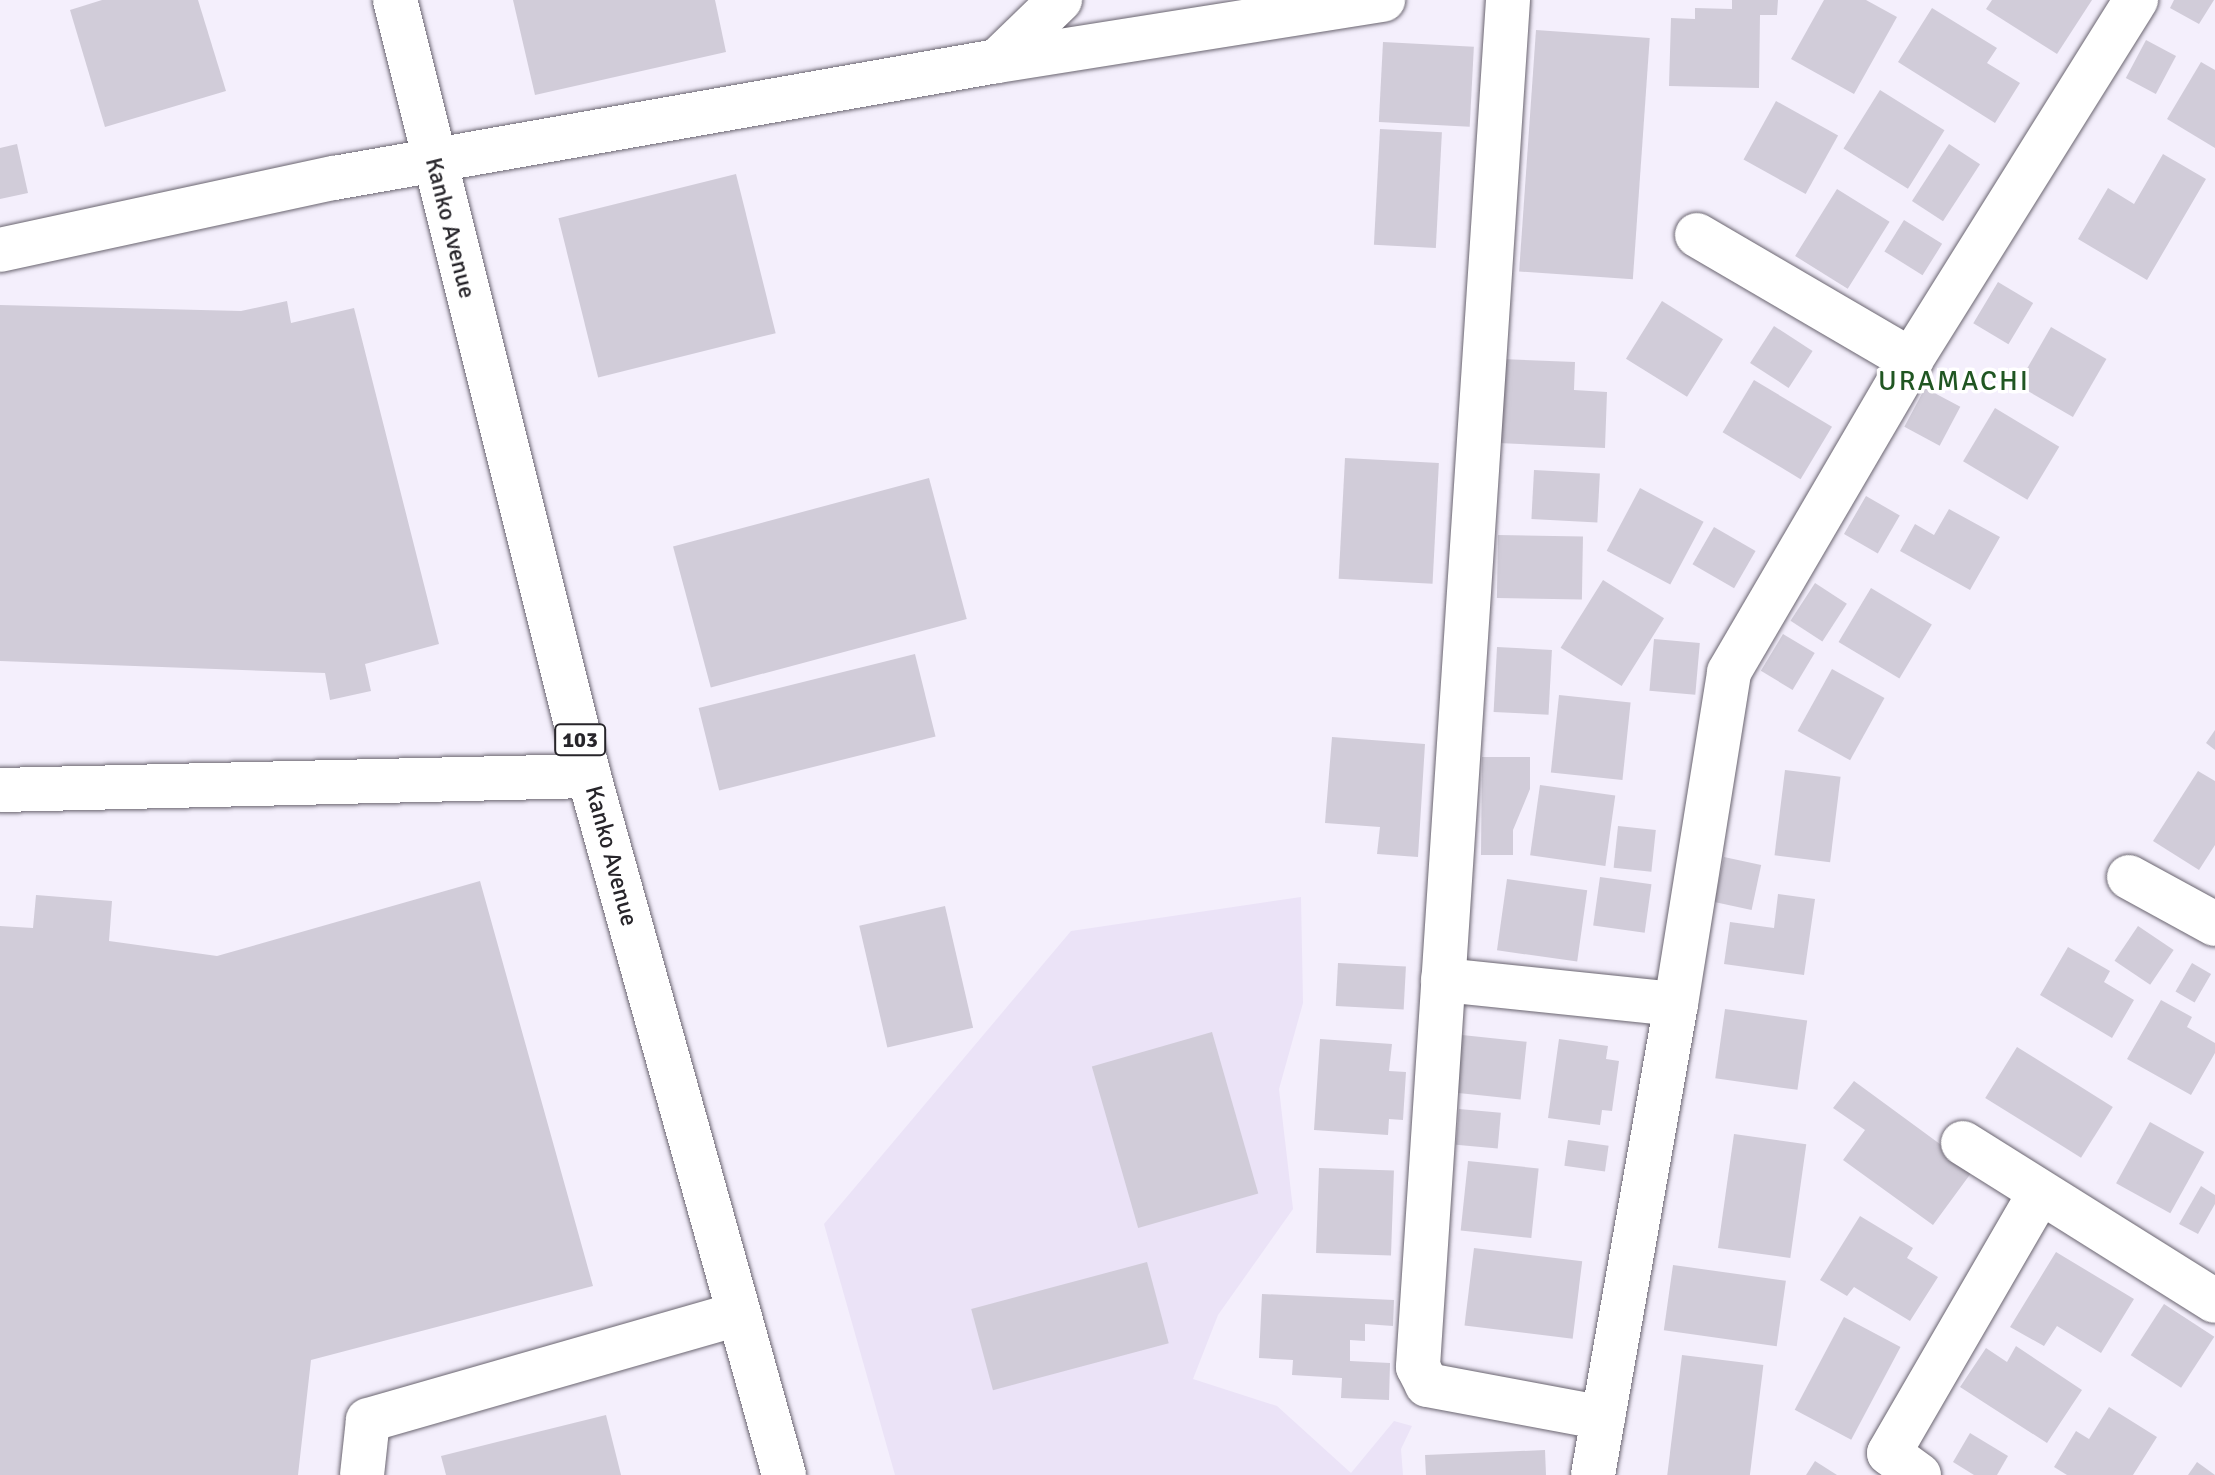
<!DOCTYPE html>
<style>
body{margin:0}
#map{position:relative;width:2215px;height:1475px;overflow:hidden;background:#f4effc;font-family:Signika,sans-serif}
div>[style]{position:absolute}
.built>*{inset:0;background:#ebe3f7}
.building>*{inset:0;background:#d1ccd9;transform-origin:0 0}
.roads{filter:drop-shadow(0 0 2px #6a6570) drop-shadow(0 0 2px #6a6570)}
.minor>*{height:44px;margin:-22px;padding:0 22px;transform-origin:22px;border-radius:22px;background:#fff}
.highway>*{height:44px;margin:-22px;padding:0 22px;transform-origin:22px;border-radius:22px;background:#fff}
span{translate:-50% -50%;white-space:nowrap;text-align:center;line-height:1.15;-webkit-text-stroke:7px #fff;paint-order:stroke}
.shield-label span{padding:2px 6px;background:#fff;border:2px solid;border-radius:6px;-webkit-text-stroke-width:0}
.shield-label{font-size:22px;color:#27252a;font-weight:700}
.street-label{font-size:24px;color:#27252a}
.quarter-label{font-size:28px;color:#205622;letter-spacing:2px}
</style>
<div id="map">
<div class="built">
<div style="clip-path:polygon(1301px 897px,1303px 1003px,1279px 1089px,1293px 1209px,1218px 1315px,1193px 1379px,1277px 1406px,1351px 1473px,1394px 1421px,1412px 1426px,1401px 1449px,1403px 1475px,895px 1475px,824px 1224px,1071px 931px)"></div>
</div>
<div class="building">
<div style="clip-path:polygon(102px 0,198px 0,226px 91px,105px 127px,70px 10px)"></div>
<div style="clip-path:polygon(513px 0,715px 0,726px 52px,535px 95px)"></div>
<div style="clip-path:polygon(1732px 0,1778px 0,1777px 15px,1760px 15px,1759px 88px,1669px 86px,1671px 18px,1695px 19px,1695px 8px,1732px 9px)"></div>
<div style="clip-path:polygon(1824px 0,1866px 0,1897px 17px,1854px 94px,1791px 59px)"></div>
<div style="clip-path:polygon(1992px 0,2092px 0,2057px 54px,1986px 9px)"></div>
<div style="clip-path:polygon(2174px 0,2214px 0,2199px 24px,2170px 8px)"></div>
<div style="clip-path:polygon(1932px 8px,1997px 48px,1987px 63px,2020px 83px,1995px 123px,1898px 62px)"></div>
<div style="left:1536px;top:30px;width:114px;height:242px;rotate:4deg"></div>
<div style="left:2146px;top:40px;width:34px;height:43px;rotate:28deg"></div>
<div style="left:1383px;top:42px;width:91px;height:80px;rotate:3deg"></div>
<div style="clip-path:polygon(2201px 62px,2215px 70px,2215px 148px,2167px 119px)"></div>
<div style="left:1880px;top:90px;width:76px;height:69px;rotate:32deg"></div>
<div style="left:1776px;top:101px;width:71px;height:67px;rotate:29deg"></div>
<div style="left:1380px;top:129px;width:62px;height:116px;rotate:3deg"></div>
<div style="clip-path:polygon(17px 144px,28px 193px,0 199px,0 148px)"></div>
<div style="left:1949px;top:144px;width:37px;height:68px;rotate:33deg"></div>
<div style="clip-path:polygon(2163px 154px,2206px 179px,2147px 280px,2078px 239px,2108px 188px,2134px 204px)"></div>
<div style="left:736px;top:174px;width:164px;height:183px;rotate:76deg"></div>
<div style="left:1837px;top:189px;width:62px;height:79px;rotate:32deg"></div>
<div style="left:1904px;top:220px;width:45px;height:37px;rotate:32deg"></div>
<div style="left:1998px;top:282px;width:41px;height:48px;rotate:31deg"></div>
<div style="clip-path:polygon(287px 301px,291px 323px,354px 308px,439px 644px,365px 664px,371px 691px,330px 700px,325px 673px,0 661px,0 305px,241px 311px)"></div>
<div style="left:1662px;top:301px;width:72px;height:68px;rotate:32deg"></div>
<div style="left:1774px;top:326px;width:46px;height:44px;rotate:33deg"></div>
<div style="left:2051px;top:327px;width:64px;height:67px;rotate:30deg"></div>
<div style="clip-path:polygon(1502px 359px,1575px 362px,1574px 390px,1607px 392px,1605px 448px,1498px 443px)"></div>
<div style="left:1754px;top:380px;width:91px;height:61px;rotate:31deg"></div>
<div style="left:1925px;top:388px;width:40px;height:44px;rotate:28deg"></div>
<div style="left:1995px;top:408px;width:75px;height:62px;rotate:31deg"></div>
<div style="left:1345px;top:458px;width:94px;height:121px;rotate:3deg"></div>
<div style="left:1534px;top:470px;width:66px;height:49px;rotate:3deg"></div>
<div style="left:929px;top:478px;width:146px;height:265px;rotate:75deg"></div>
<div style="left:1640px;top:488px;width:72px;height:71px;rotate:28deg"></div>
<div style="left:1866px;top:496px;width:39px;height:44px;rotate:30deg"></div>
<div style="clip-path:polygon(1949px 509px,2000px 537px,1970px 590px,1900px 551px,1915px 524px,1934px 535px)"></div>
<div style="left:1714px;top:527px;width:48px;height:43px;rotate:30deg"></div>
<div style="left:1498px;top:535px;width:85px;height:63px;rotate:1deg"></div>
<div style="left:1603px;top:580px;width:72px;height:80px;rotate:32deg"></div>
<div style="left:1815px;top:583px;width:38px;height:45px;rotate:33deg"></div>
<div style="left:1871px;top:588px;width:71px;height:63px;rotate:31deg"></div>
<div style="left:1783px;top:634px;width:37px;height:43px;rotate:31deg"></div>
<div style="left:1654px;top:639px;width:46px;height:52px;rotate:5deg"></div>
<div style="left:1497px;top:647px;width:55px;height:65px;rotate:3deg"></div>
<div style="left:915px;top:654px;width:85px;height:223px;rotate:76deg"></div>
<div style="left:1832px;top:669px;width:60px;height:71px;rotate:29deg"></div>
<div style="left:1559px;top:695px;width:72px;height:78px;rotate:6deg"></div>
<div style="clip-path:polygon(2215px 730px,2215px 750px,2206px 743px)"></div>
<div style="clip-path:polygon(1332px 737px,1425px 744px,1418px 857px,1377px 854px,1380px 827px,1325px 823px)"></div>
<div style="clip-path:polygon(1482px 757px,1530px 757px,1530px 789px,1513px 830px,1513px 855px,1481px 855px)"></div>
<div style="left:1785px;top:770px;width:56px;height:86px;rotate:7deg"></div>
<div style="clip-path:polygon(2198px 771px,2215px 781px,2215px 845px,2199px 870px,2153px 841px)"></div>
<div style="left:1540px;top:785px;width:76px;height:71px;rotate:8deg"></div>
<div style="left:1618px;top:826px;width:38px;height:42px;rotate:6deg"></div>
<div style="left:1724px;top:857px;width:38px;height:46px;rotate:12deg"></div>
<div style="left:1600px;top:877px;width:52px;height:49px;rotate:8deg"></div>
<div style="left:1507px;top:879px;width:81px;height:72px;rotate:8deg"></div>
<div style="clip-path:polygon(480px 881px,593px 1286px,311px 1360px,298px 1475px,0 1475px,0 926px,33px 928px,36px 895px,112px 901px,109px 941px,217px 956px)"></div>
<div style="clip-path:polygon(1778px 894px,1815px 899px,1804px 975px,1724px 964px,1730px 922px,1774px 928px)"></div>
<div style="left:945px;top:906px;width:125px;height:88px;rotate:77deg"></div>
<div style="left:2138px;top:926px;width:43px;height:42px;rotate:34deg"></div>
<div style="clip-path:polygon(2068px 947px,2110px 971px,2104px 982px,2134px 1000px,2112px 1038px,2040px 995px)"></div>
<div style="left:1338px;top:963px;width:68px;height:43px;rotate:3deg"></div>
<div style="left:2192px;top:963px;width:22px;height:33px;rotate:30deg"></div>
<div style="clip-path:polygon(2161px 1000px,2192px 1017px,2187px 1027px,2215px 1043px,2215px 1053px,2191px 1095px,2127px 1059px)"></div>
<div style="left:1725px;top:1009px;width:83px;height:70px;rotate:8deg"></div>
<div style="left:1212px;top:1032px;width:168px;height:125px;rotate:74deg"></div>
<div style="left:1462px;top:1035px;width:65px;height:58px;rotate:6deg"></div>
<div style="clip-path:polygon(1320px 1039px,1392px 1044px,1389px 1071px,1406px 1072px,1403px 1120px,1389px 1119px,1388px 1135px,1314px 1130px)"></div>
<div style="clip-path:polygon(1559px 1039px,1608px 1046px,1606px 1059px,1619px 1061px,1612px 1111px,1602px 1110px,1600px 1125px,1548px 1118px)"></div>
<div style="left:2017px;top:1047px;width:113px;height:60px;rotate:32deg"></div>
<div style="clip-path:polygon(1854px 1081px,1974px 1169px,1933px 1225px,1843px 1160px,1865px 1130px,1833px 1108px)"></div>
<div style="left:1459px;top:1109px;width:42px;height:36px;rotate:5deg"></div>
<div style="left:2150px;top:1122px;width:62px;height:70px;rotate:29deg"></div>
<div style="left:1734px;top:1134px;width:73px;height:115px;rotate:8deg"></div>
<div style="left:1568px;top:1140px;width:41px;height:26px;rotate:8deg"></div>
<div style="left:1468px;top:1161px;width:71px;height:70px;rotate:6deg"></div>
<div style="left:1319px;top:1168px;width:75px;height:85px;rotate:2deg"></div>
<div style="clip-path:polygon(2201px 1186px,2215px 1195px,2215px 1204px,2198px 1234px,2179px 1224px)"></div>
<div style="clip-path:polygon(1860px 1216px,1913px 1248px,1907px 1258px,1938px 1277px,1910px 1321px,1854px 1287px,1847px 1296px,1820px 1280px)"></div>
<div style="left:1474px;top:1248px;width:109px;height:78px;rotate:7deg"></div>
<div style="clip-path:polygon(2056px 1252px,2134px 1299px,2101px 1353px,2057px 1326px,2044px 1346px,2010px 1327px)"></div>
<div style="left:1147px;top:1262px;width:84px;height:182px;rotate:75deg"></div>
<div style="left:1673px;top:1265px;width:114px;height:66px;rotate:8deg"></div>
<div style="clip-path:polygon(1262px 1294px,1394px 1300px,1393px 1326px,1365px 1324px,1365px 1341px,1350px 1340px,1350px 1361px,1390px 1363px,1389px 1400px,1341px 1398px,1342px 1378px,1292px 1375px,1293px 1360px,1259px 1358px)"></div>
<div style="left:2164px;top:1304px;width:60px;height:61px;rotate:33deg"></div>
<div style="left:1844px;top:1317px;width:64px;height:105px;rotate:28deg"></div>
<div style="clip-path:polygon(2016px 1346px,2082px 1390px,2047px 1443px,1960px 1387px,1986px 1348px,2007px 1362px)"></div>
<div style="left:1682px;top:1355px;width:82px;height:121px;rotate:7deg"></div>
<div style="clip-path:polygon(2109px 1407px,2157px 1437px,2133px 1475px,2067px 1475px,2054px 1467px,2076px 1431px,2089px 1439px)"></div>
<div style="clip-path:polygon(606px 1415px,621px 1475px,446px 1475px,441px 1456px)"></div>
<div style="clip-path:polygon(1970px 1433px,2008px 1456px,1997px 1475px,1974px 1475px,1953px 1462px)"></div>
<div style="clip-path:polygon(1545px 1450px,1546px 1475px,1426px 1475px,1425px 1455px)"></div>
<div style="clip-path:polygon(1815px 1461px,1837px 1475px,1806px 1475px)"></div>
<div style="clip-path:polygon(2197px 1462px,2215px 1475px,2188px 1475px)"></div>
</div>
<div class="roads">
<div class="minor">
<div style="left:1508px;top:0;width:1370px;rotate:93.77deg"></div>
<div style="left:1418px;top:1367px;width:20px;rotate:63deg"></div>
<div style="left:1427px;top:1385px;width:179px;rotate:10.6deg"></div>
<div style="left:997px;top:61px;width:88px;rotate:-44.1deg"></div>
<div style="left:1697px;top:235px;width:248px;rotate:30.3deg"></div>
<div style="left:0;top:250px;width:342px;rotate:-12.2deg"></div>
<div style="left:334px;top:178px;width:673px;rotate:-10.01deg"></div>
<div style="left:997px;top:61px;width:391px;rotate:-9deg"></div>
<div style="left:0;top:790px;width:589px;rotate:-1.36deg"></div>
<div style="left:2129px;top:877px;width:98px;rotate:28.7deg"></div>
<div style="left:1443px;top:980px;width:234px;rotate:5.9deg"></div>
<div style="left:1676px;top:1004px;width:478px;rotate:100deg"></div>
<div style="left:1676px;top:1004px;width:336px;rotate:-80.9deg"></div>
<div style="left:1729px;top:672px;width:361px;rotate:-59.7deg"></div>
<div style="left:1911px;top:360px;width:425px;rotate:-58deg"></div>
<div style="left:1963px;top:1143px;width:297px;rotate:32.1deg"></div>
<div style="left:362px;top:1475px;width:55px;rotate:-83.8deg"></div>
<div style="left:368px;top:1420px;width:385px;rotate:-16deg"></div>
<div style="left:1919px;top:1475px;width:37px;rotate:-144deg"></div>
<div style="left:1889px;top:1453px;width:301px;rotate:-59.9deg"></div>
</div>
<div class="highway">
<div style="left:395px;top:0;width:800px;rotate:75.96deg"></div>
<div style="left:589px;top:776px;width:726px;rotate:74.41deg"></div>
</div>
</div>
<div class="shield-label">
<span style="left:580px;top:740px">103</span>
</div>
<div class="street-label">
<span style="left:450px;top:228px;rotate:76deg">Kanko Avenue</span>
<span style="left:611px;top:856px;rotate:75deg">Kanko Avenue</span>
</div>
<div class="quarter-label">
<span style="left:1954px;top:381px">URAMACHI</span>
</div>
</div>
